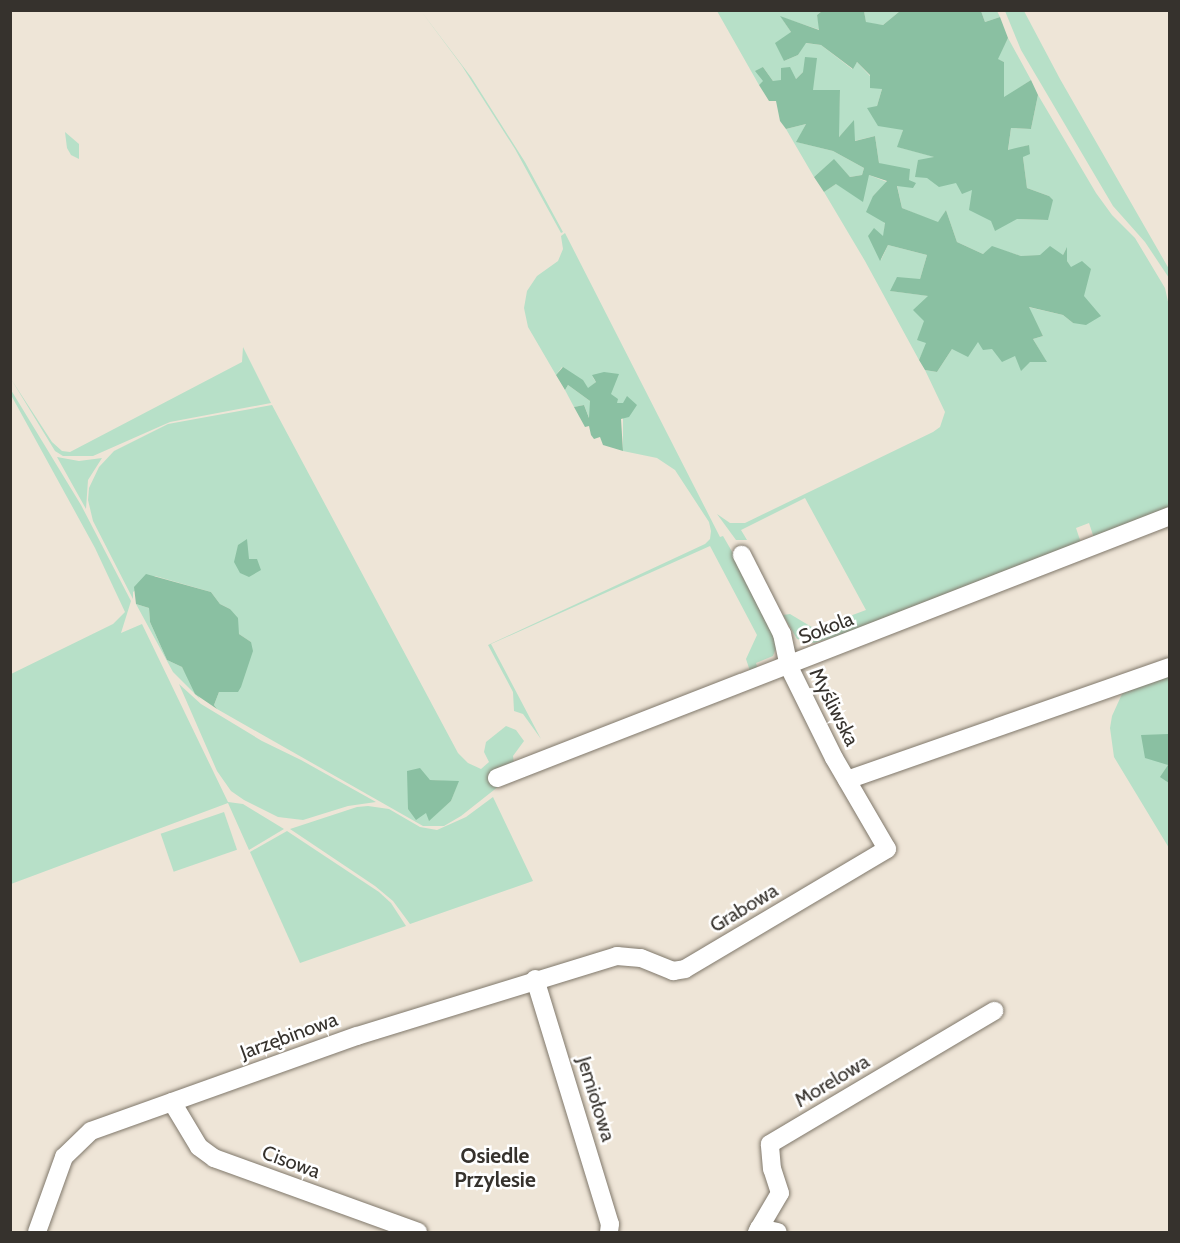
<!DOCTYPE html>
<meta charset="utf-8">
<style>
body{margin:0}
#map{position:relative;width:1180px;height:1243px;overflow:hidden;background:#eee5d7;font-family:Cabin,sans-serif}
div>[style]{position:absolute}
.green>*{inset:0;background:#b7e0c8;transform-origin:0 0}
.forest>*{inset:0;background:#8ac0a2}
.roads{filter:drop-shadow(0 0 2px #80786b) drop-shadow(0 0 2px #80786b)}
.street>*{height:18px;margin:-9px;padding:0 9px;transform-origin:9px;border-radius:9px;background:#fff}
span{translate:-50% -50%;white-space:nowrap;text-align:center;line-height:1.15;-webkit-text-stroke:5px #fff;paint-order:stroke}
.street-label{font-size:20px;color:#36322d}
.neighbourhood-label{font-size:21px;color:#36322d;font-weight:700}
.frame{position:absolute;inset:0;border:12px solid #36322d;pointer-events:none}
</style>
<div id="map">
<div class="green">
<div style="clip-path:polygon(421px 11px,471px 77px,525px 162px,563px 232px,561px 233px,515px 149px,462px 66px)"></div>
<div style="clip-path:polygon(717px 11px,822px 11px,817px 15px,820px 30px,781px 17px,791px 32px,784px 61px,798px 55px,805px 43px,821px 45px,852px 69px,857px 62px,882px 89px,877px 106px,903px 130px,898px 147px,935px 157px,927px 177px,939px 186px,956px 182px,973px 189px,1017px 219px,1048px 220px,1049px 196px,1027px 188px,1023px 157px,1029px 145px,1008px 151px,1011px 128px,1031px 129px,1038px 95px,1096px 193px,1112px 215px,1135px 238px,1165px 288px,1170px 311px,1169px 511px,1094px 538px,1089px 523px,1076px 528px,1081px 543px,872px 626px,814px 643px,797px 639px,783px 615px,790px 614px,815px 629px,866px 610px,805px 498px,741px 530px,747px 540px,736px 540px,717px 514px,730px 523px,745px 523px,933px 432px,940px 427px,945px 412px,925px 370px,937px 372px,952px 349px,978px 341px,1030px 362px,1046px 361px,1033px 339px,1043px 336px,1028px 307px,1063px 315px,1073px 323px,1084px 296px,1067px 261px,1066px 249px,1063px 255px,1021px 256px,992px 247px,983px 254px,957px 242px,946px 210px,938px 223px,902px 208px,897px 185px,909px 180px,879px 163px,875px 136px,854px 141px,854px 121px,838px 138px,840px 90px,813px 90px,803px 72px,796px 79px,781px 68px,781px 81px,773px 81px,763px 67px,763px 82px,759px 85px)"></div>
<div style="clip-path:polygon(864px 11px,900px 11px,883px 25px,866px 23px)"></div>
<div style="clip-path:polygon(981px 11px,997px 11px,1000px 17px,985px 22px)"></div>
<div style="clip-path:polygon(1005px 11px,1024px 11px,1060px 79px,1169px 269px,1169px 278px,1145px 242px,1113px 206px,1021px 50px)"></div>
<div style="clip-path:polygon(1008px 38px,1031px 80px,1004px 98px,1004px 62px,997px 59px)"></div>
<div style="clip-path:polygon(806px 124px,797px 142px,833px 151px,864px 168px,862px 175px,850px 177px,834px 160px,814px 177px,786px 129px)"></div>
<div style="clip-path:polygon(65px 132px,79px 144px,79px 159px,71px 155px,67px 148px)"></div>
<div style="clip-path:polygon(869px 175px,887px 182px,873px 196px,885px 224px,881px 260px,888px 245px,927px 255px,920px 279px,891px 291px,929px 296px,925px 321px,927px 343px,919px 360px,865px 261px,824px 192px,836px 184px)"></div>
<div style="clip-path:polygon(565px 233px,720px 537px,723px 536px,738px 562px,775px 637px,776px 648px,773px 656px,756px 663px,758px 669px,750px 671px,746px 659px,757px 635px,710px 546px,491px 644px,541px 739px,523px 714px,514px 711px,513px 692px,488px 645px,705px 544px,710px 539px,711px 531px,709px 522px,675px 470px,657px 458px,623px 451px,623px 403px,616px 403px,592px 376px,596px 382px,588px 389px,562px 367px,556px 375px,528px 327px,524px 308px,527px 291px,537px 276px,558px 261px,563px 249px,561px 236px)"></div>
<div style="clip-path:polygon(243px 347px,271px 403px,170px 422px,93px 456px,63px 456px,55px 451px,11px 379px,52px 442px,62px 451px,70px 452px,242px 362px)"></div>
<div style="clip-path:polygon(568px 385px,590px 401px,590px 420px,584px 405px,574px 407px,565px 390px)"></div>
<div style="clip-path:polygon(11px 390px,81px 505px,131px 601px,121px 633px,142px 624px,228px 802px,243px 804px,284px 829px,249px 850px,228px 803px,11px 884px,11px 674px,113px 624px,125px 612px,95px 548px,11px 395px)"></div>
<div style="clip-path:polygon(evenodd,272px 405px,458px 753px,468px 763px,481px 769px,489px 762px,484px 752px,486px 742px,506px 726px,516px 730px,524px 741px,513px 756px,514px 764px,499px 786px,461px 816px,444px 826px,423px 826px,217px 709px,214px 705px,219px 692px,237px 692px,251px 642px,239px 634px,230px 609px,220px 604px,211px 592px,155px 576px,133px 592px,133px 599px,93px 521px,88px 500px,89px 488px,99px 467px,114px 451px,168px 424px,272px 405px,408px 771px,430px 780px,458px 782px,451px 801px,429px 820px,427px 812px,408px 809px,408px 771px)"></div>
<div style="clip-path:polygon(57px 457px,79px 461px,102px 458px,88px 480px,86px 509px)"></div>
<div style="clip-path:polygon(136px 604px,149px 608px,150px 622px,167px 660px,182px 667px,200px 699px,173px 672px)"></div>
<div style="clip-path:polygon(1169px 676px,1169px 741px,1168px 734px,1169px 848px,1114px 757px,1110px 728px,1112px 716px,1122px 694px,1132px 686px)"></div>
<div style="clip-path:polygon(179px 684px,201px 704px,262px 741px,301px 760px,376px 802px,348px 806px,303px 820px,278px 817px,244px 800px,231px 791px,217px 771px)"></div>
<div style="clip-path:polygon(493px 797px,533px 881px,410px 924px,393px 901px,375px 886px,290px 829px,357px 807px,368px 806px,389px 809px,420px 827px,437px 830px,466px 817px)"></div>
<div style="left:224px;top:812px;width:40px;height:67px;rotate:71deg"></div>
<div style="clip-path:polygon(287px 831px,379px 892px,391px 903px,406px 926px,300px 963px,250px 852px)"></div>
</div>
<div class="forest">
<div style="clip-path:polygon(822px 11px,864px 11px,866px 22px,883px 25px,900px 11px,981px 11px,985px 22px,1000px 17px,1008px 38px,998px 59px,1004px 62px,1004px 97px,1031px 80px,1038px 95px,1031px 129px,1011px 128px,1008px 150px,1029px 145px,1030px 154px,1023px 157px,1027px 188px,1049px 196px,1053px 200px,1048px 220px,1017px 219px,995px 231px,991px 221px,969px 210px,972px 190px,962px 194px,956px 183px,939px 187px,927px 178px,915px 177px,918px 160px,934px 157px,897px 147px,903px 130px,878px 126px,867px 108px,877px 106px,882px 89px,870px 88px,870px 75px,857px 62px,853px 69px,821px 45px,806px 43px,798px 55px,784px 61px,775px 43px,791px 32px,780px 16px,819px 30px,817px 15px)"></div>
<div style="clip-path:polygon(805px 57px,817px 58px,813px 90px,840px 90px,839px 137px,854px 120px,855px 141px,875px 136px,879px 163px,910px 169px,909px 180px,916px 183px,913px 188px,897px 186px,902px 208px,938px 222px,946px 210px,957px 242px,983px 254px,992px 246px,1021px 256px,1040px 255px,1050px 246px,1063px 255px,1067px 247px,1067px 261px,1071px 267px,1082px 261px,1091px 269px,1084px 296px,1101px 316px,1086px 325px,1073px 323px,1063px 315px,1029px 307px,1043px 336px,1033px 339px,1047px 362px,1030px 362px,1021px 371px,1015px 356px,1002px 362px,992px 349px,983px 350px,978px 342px,968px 357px,952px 349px,937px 372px,925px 370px,919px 360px,926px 343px,917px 340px,924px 321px,913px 310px,928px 296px,890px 291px,897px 277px,920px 279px,927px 255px,888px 245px,880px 261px,868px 236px,874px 228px,883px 236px,885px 223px,866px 212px,873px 196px,887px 181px,869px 175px,863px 202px,836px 184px,824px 192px,814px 177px,834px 159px,850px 177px,862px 175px,864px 168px,833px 151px,796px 142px,806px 124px,786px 129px,780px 121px,776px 101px,769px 101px,759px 85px,763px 81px,755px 71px,763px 67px,773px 81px,781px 80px,781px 68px,790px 67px,796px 79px,803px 72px)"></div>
<div style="clip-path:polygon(563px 367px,583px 380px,588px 388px,596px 382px,592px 375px,604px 372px,619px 374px,611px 394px,618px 399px,617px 403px,623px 403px,627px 396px,637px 405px,629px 417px,621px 419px,623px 451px,603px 445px,600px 437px,594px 439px,591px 435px,589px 426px,585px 427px,574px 407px,584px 405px,589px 418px,590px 401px,568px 385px,565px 390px,556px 375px)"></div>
<div style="clip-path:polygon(247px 539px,249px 559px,257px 559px,261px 570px,249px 577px,240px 573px,234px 562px,238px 545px)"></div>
<div style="clip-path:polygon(146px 574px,211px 592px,220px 604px,230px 609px,238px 618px,239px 634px,251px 642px,253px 651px,241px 687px,238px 692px,219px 692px,214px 705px,217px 709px,195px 694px,182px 667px,167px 660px,150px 622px,149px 608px,136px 604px,134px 587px)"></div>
<div style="clip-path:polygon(1168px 734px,1170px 741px,1169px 783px,1160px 777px,1168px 765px,1145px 758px,1141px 735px)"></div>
<div style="clip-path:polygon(420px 768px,430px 780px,459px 781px,451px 801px,429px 821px,426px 813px,416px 820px,408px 809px,407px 771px)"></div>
</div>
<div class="roads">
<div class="street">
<div style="left:497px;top:778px;width:722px;rotate:-21.27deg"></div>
<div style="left:847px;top:780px;width:342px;rotate:-19.3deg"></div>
<div style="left:535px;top:979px;width:256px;rotate:73deg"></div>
<div style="left:610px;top:1224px;width:8px;rotate:97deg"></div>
<div style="left:172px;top:1102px;width:52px;rotate:59deg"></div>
<div style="left:199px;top:1147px;width:19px;rotate:36deg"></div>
<div style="left:214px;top:1158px;width:217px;rotate:19.9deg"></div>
<div style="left:759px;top:1228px;width:19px;rotate:12deg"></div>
<div style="left:37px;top:1232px;width:80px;rotate:-70.2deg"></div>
<div style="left:64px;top:1157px;width:37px;rotate:-44deg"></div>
<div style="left:91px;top:1131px;width:282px;rotate:-19.7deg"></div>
<div style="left:357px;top:1036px;width:272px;rotate:-17.1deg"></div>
<div style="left:617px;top:956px;width:24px;rotate:5deg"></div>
<div style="left:641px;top:958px;width:35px;rotate:22deg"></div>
<div style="left:673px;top:971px;width:12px;rotate:-9deg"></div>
<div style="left:685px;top:969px;width:235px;rotate:-30.7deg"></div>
<div style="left:887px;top:849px;width:105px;rotate:-120.2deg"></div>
<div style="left:834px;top:758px;width:102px;rotate:-116.3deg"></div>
<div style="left:789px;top:667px;width:34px;rotate:-102deg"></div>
<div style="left:782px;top:634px;width:89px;rotate:-116.9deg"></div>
<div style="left:757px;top:1232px;width:45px;rotate:-59.5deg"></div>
<div style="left:780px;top:1193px;width:25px;rotate:-108deg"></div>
<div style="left:772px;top:1169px;width:25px;rotate:-95deg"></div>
<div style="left:770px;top:1144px;width:261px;rotate:-30.7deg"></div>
</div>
</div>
<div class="street-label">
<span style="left:826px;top:628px;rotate:-21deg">Sokola</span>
<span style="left:834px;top:707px;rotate:63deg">Myśliwska</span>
<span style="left:744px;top:908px;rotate:-31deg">Grabowa</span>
<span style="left:289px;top:1036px;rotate:-20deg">Jarzębinowa</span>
<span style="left:832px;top:1081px;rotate:-31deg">Morelowa</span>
<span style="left:596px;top:1099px;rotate:73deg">Jemiołowa</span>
<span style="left:291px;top:1162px;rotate:20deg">Cisowa</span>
</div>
<div class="neighbourhood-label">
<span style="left:495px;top:1168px">Osiedle<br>Przylesie</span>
</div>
<div class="frame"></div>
</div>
